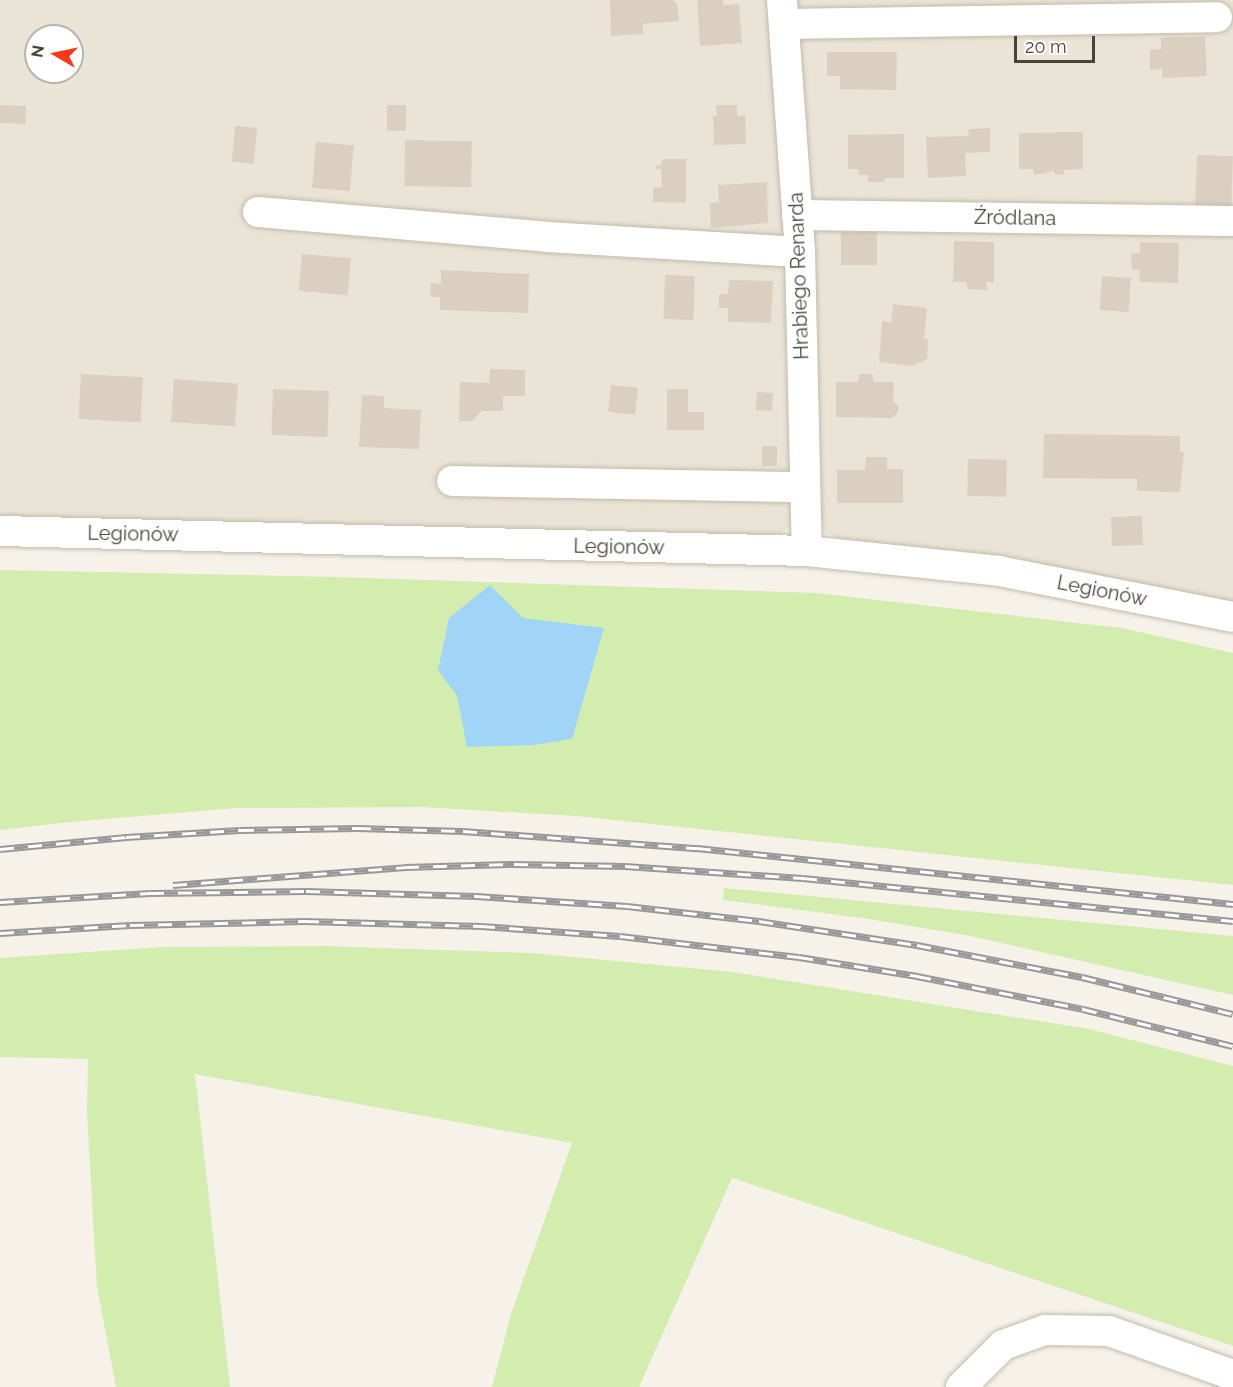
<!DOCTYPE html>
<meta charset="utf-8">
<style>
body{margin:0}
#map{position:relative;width:1233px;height:1387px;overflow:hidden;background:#f6f2e9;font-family:Raleway,sans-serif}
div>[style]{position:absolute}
.residential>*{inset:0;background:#eae4d6;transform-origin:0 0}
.green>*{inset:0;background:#d2edae}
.water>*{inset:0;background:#a1d5f7}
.building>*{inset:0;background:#dbd0c0;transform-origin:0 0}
.roads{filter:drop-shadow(0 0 2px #c2baaa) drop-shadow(0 0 2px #c2baaa)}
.minor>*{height:30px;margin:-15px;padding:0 15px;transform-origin:15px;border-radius:15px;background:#fff}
.rail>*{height:7px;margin-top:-3.5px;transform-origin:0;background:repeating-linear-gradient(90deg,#fff 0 14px,#989898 0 28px);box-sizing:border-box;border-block:2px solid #989898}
span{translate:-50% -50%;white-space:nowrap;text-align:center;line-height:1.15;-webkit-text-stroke:4.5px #fff;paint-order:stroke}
.street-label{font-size:20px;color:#4a4236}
.north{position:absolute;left:24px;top:24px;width:60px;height:60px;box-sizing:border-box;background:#fff;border:2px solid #b7b3af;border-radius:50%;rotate:279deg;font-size:16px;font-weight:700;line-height:24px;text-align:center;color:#4a4236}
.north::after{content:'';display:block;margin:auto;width:21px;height:27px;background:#ff3717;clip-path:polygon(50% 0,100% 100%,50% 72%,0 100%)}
.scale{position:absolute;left:1014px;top:36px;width:81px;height:27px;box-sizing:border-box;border:3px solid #4a4236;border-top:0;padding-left:8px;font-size:18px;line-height:21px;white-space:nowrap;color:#4a4236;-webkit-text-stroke:4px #fff;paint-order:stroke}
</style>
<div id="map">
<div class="residential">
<div style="clip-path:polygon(evenodd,0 0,770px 0,789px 242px,246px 201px,245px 225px,790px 264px,795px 478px,789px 528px,772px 540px,0 520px,0 0,36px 36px,72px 36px,72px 72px,36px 72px,36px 36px)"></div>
<div style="left:796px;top:0;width:437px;height:204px"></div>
<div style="clip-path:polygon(810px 228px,1233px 233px,1233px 605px,920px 546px,847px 543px,825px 532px,815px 496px)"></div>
</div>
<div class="green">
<div style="clip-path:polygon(0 570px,337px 577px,816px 593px,1122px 628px,1233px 653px,1233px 885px,576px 816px,421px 807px,236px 808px,69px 822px,0 830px)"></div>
<div style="clip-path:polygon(724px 888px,1233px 936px,1233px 995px,970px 936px,862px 918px,723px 900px)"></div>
<div style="clip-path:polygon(324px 946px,531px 953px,733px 972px,1089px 1029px,1233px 1066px,1233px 1346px,732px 1178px,639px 1387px,492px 1387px,511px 1314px,572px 1143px,195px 1074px,230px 1387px,116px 1387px,97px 1287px,87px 1114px,88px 1059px,0 1057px,0 958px,162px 947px)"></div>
</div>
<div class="water">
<div style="clip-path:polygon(490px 585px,523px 618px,604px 628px,572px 739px,533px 745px,467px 747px,457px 696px,438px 670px,449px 618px)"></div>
</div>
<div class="building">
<div style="clip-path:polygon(610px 0,673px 0,677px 3px,679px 21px,643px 24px,643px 34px,611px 36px)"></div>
<div style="clip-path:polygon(697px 0,723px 0,723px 5px,739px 4px,742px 43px,700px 46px)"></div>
<div style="clip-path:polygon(1205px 36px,1207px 76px,1162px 78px,1162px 69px,1150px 70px,1150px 50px,1161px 49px,1161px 38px)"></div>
<div style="clip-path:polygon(827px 52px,897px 52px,896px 90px,840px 89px,840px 76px,827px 76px)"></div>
<div style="left:0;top:105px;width:26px;height:18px;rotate:2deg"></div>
<div style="left:387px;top:105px;width:19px;height:26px"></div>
<div style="clip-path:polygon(716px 105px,737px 105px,737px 116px,745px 115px,746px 144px,714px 145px,713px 116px,717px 116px)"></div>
<div style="left:235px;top:126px;width:22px;height:36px;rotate:5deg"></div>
<div style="clip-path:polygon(990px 128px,990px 152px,965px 153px,966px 176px,928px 178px,926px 137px,969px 136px,968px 129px)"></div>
<div style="clip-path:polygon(1083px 132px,1083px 169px,1064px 170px,1064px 174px,1056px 175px,1053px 171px,1034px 175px,1033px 169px,1019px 169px,1019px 133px)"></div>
<div style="clip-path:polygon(904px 134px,904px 178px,885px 178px,885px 182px,868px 182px,868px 175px,859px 175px,858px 169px,848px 169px,848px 135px)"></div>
<div style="left:405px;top:140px;width:67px;height:46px;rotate:1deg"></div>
<div style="left:316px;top:142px;width:38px;height:46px;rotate:5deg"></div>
<div style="left:1197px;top:155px;width:36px;height:53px;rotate:2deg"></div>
<div style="clip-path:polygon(662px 159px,686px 159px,686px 203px,653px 202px,653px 188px,662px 187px,661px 169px,656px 169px,656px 166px,661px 165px)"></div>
<div style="clip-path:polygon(767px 182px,768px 223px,711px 228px,710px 203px,719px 202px,718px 185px)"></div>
<div style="left:841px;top:232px;width:36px;height:33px"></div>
<div style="clip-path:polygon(954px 241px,994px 242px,994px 282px,986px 282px,987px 290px,967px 289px,967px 282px,953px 282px)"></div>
<div style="clip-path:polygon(1140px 242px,1179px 243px,1178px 283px,1140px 282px,1139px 269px,1132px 270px,1131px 253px,1140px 253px)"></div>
<div style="left:302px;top:254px;width:49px;height:37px;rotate:5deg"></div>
<div style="clip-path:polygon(441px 270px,529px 274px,528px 313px,440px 310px,440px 297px,430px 297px,431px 283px,441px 284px)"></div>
<div style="left:665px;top:275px;width:30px;height:44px;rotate:2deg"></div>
<div style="left:1102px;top:276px;width:29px;height:34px;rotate:4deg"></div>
<div style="clip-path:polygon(729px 280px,773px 281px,771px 323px,728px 322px,728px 308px,719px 308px,719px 294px,728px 294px)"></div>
<div style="clip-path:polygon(893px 304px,927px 308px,924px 339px,928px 339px,927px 359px,912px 366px,879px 362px,882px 321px,891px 322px)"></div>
<div style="clip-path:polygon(490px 369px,525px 370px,525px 396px,503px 396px,503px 411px,482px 411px,472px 421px,459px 421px,460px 382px,489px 383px)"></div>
<div style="left:81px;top:374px;width:62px;height:45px;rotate:3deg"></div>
<div style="clip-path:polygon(859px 374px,873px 374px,873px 382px,894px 382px,893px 400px,898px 406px,898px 412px,892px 418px,836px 417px,836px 382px,858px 382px)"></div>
<div style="left:174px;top:379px;width:64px;height:43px;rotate:4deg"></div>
<div style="left:611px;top:385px;width:27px;height:27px;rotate:6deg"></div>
<div style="left:273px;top:389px;width:56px;height:46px;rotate:2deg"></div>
<div style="clip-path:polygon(667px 389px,688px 389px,688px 412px,704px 412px,704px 430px,667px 430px)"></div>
<div style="left:757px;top:392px;width:16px;height:18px;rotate:4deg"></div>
<div style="clip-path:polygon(362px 395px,384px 396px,384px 408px,421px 410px,419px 449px,359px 447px)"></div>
<div style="clip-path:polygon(1044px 434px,1180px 436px,1180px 452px,1184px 452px,1180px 492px,1137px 491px,1137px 479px,1043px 478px)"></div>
<div style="left:762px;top:446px;width:15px;height:20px"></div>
<div style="clip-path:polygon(866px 457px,887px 457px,887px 469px,903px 469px,903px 503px,837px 503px,837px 470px,865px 470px)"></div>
<div style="left:968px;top:459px;width:39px;height:37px;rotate:1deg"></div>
<div style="left:1142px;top:516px;width:29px;height:31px;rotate:88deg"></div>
</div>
<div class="roads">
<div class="minor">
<div style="left:782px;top:0;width:253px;rotate:85.9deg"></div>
<div style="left:800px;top:252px;width:299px;rotate:88.7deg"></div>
<div style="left:784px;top:24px;width:433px;rotate:-0.9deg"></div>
<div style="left:258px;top:212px;width:290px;rotate:4.9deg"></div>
<div style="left:547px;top:237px;width:253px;rotate:3.4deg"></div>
<div style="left:797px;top:215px;width:436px;rotate:0.8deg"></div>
<div style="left:452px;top:481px;width:353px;rotate:1deg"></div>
<div style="left:0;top:531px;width:807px;rotate:1.42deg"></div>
<div style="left:807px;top:551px;width:193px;rotate:5.9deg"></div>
<div style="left:999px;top:571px;width:238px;rotate:11.1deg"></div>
<div style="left:961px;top:1387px;width:59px;rotate:-45deg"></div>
<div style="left:1003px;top:1345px;width:45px;rotate:-19.7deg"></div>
<div style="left:1045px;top:1330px;width:64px;rotate:0.9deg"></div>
<div style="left:1109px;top:1331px;width:132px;rotate:19.5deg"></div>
</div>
</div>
<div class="rail">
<div style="left:0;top:849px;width:127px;rotate:-5.4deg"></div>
<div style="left:126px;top:837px;width:114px;rotate:-3.5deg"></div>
<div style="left:240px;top:830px;width:117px;rotate:-1deg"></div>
<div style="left:357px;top:828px;width:106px;rotate:1.6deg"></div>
<div style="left:463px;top:831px;width:235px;rotate:4.2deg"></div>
<div style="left:697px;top:848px;width:539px;rotate:5.96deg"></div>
<div style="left:173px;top:885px;width:233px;rotate:-4.4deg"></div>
<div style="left:405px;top:867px;width:109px;rotate:-1.6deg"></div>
<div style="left:514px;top:864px;width:111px;rotate:1deg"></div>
<div style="left:625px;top:866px;width:178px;rotate:3.9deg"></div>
<div style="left:803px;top:878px;width:432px;rotate:5.7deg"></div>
<div style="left:0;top:902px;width:150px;rotate:-3.4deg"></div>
<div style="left:150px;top:893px;width:156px;rotate:-0.7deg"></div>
<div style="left:306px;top:891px;width:170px;rotate:1.7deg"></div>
<div style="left:476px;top:896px;width:151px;rotate:3.8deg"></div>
<div style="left:627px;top:906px;width:133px;rotate:6.5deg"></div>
<div style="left:759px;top:921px;width:160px;rotate:8.6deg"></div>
<div style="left:917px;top:945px;width:168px;rotate:11deg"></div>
<div style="left:1082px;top:977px;width:155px;rotate:13.8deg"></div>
<div style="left:0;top:933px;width:130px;rotate:-3.5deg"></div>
<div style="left:130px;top:925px;width:175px;rotate:-1.3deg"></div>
<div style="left:305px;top:921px;width:176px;rotate:1.6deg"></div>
<div style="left:481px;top:926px;width:139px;rotate:4.1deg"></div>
<div style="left:620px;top:936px;width:180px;rotate:6.7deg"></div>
<div style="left:799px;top:957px;width:120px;rotate:9.1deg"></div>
<div style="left:917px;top:976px;width:169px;rotate:11.2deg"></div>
<div style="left:1083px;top:1009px;width:154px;rotate:13.9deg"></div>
</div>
<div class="street-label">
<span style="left:1015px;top:218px;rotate:1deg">Źródlana</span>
<span style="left:799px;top:276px;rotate:-92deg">Hrabiego Renarda</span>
<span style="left:133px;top:534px;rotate:1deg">Legionów</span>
<span style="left:619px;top:547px;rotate:1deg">Legionów</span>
<span style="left:1102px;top:591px;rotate:11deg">Legionów</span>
</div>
<div class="north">N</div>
<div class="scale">20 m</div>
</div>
